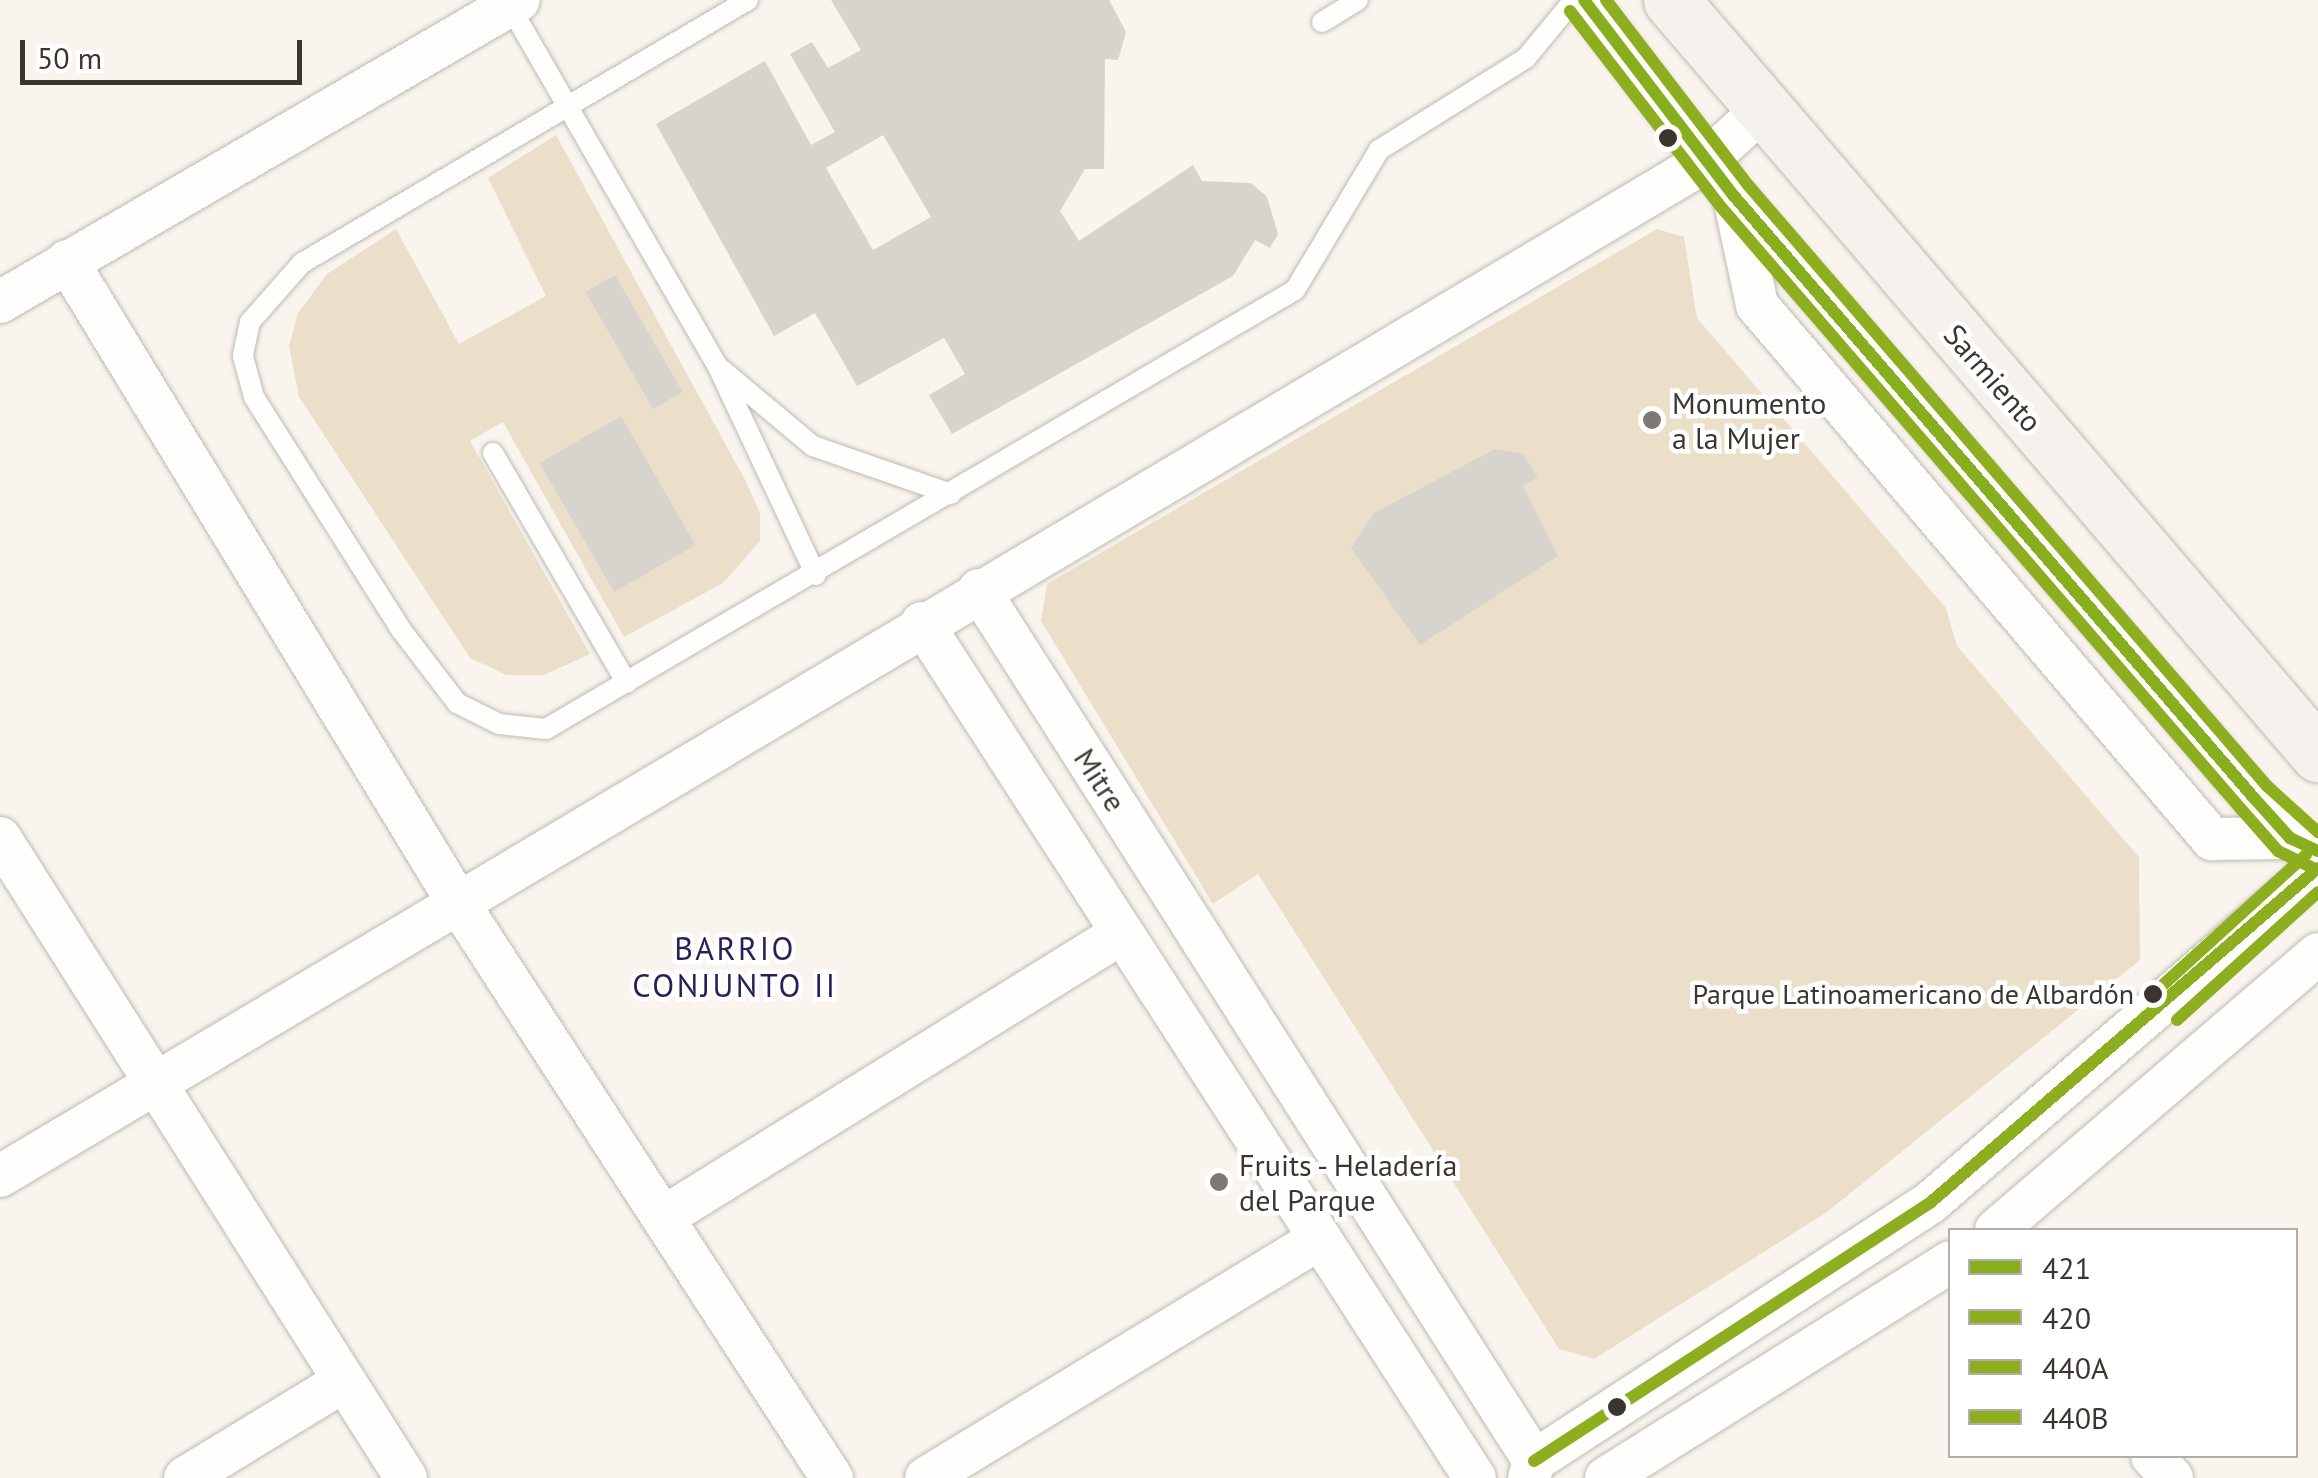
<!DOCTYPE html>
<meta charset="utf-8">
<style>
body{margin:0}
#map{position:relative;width:2318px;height:1478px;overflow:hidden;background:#f9f5ee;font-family:"PT Sans",sans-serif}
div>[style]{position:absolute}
.green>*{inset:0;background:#ecdfca}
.building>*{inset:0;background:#d7d3cd;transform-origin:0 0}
.roads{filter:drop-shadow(0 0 2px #bdbab4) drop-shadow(0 0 2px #bdbab4)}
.lane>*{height:20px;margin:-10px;padding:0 10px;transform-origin:10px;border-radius:10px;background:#fefefc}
.street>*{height:42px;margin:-21px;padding:0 21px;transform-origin:21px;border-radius:21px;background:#fefefc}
.secondary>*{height:55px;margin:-27.5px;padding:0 27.5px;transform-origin:27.5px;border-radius:27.5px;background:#f5f2ed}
.bus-1>*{height:12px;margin:-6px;padding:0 6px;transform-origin:6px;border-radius:6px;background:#87ae1d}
.bus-2>*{height:12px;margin:-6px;padding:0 6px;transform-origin:6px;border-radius:6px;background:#8dae1f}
.bus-3>*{height:12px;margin:-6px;padding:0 6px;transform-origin:6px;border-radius:6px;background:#8dae1f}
.bus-4>*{height:12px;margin:-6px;padding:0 6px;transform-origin:6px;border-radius:6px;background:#8dae1f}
.dots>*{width:28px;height:28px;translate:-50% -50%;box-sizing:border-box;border:5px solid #fff;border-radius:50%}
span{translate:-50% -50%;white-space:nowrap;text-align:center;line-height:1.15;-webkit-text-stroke:9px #fff;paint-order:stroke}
.bus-label{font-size:28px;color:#3a362f}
.right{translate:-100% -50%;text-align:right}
.street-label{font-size:30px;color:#3a362f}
.poi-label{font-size:30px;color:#3a362f}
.left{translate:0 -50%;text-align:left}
.neighbourhood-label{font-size:32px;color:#2a1e58;letter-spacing:2.5px}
.legend{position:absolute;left:1948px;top:1228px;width:350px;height:230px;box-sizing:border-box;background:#fff;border:2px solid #b0afac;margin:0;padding:12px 18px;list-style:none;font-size:30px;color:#3a362f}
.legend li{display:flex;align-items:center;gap:20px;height:50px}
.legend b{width:50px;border:2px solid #b0afac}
.scale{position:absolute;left:20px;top:40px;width:282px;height:45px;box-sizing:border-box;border:5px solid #3a362f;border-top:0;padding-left:12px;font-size:30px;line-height:35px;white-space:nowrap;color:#3a362f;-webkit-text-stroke:8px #fff;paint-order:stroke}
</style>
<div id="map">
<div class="green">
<div style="clip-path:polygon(556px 135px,745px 480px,760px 513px,760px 541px,723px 583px,624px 637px,503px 422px,470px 441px,590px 654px,544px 675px,506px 675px,470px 658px,299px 397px,289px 346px,298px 313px,327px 274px,396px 229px,459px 344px,546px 296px,488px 178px)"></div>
<div style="clip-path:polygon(1657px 229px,1684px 237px,1697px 318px,1946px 608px,1957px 646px,2139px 857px,2140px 960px,1827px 1212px,1594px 1359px,1559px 1349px,1258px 874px,1213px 904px,1041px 621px,1047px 584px)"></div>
</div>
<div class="building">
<div style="clip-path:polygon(evenodd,831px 0,1109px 0,1126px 32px,1118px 60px,1105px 59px,1104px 169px,1085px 169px,1060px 211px,1079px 241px,1193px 165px,1202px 181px,1251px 183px,1267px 197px,1278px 234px,1270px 248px,1255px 240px,1233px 276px,952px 434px,929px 395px,965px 374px,944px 338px,857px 386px,815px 313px,774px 336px,656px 124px,765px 61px,811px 145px,835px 132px,790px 54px,812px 42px,828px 68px,861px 50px,831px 0,883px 135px,931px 217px,873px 250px,826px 168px,883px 135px)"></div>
<div style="left:615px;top:275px;width:135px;height:34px;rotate:60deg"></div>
<div style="left:621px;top:416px;width:149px;height:94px;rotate:60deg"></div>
<div style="clip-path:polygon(1495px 449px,1523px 454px,1538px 478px,1523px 486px,1558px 556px,1420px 645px,1351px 548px,1374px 513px)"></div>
</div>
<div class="roads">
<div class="lane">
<div style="left:748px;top:0;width:518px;rotate:149.47deg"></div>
<div style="left:302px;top:263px;width:79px;rotate:131.4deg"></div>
<div style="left:250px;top:322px;width:35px;rotate:102deg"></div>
<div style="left:243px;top:356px;width:42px;rotate:75deg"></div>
<div style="left:254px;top:397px;width:277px;rotate:57.7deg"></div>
<div style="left:402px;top:631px;width:91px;rotate:52.6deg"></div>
<div style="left:457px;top:703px;width:47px;rotate:26.6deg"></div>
<div style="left:499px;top:724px;width:47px;rotate:6.1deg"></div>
<div style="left:546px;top:729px;width:868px;rotate:-30.38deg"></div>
<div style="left:1295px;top:290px;width:163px;rotate:-59deg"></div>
<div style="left:1379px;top:150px;width:173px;rotate:-32deg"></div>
<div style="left:1526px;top:58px;width:75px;rotate:-50.4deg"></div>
<div style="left:509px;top:5px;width:416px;rotate:60deg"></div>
<div style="left:717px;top:365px;width:232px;rotate:64.8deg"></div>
<div style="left:1322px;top:22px;width:42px;rotate:-31.4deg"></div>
<div style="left:722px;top:370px;width:119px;rotate:39.9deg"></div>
<div style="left:813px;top:446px;width:146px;rotate:19.2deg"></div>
<div style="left:493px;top:453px;width:266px;rotate:59.8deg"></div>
</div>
<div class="street">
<div style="left:1584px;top:0;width:247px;rotate:52.6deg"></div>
<div style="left:1734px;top:196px;width:795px;rotate:49.18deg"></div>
<div style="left:2254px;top:798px;width:54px;rotate:48deg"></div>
<div style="left:2290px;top:838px;width:31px;rotate:25deg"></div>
<div style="left:1735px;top:202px;width:105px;rotate:77.9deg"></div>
<div style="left:1757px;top:305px;width:702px;rotate:49.57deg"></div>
<div style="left:2212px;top:839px;width:78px;rotate:-0.7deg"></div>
<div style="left:67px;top:261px;width:746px;rotate:58.65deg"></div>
<div style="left:455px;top:898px;width:692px;rotate:56.98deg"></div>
<div style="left:0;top:302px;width:600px;rotate:-30.19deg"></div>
<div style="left:979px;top:590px;width:1033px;rotate:57.49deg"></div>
<div style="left:1534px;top:1461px;width:18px;rotate:106deg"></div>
<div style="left:922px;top:623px;width:1018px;rotate:57.11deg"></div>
<div style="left:0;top:838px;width:758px;rotate:57.61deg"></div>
<div style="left:0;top:1176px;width:1985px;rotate:-30.75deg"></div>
<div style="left:1706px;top:161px;width:74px;rotate:-42.3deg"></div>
<div style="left:667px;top:1215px;width:535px;rotate:-31.79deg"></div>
<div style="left:1996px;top:1230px;width:424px;rotate:-40.6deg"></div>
<div style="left:2152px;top:1456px;width:30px;rotate:48deg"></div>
<div style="left:1534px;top:1461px;width:474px;rotate:-33.1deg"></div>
<div style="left:1931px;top:1202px;width:511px;rotate:-40.8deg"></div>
<div style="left:185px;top:1478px;width:186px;rotate:-31.4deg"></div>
<div style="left:926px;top:1478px;width:461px;rotate:-31.3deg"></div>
<div style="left:1606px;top:1478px;width:406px;rotate:-32.1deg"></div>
</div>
<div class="secondary">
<div style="left:1671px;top:0;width:994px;rotate:49.37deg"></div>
</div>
</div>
<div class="bus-1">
<div style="left:1584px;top:0;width:247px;rotate:52.6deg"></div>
<div style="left:1734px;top:196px;width:795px;rotate:49.18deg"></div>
<div style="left:2254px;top:798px;width:54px;rotate:48deg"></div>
<div style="left:2290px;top:838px;width:31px;rotate:25deg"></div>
</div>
<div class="bus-2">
<div style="left:1534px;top:1461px;width:474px;rotate:-33.1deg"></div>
<div style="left:1931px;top:1202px;width:511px;rotate:-40.8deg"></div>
</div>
<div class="bus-3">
<div style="left:1570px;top:11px;width:247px;rotate:52.4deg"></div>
<div style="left:1721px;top:207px;width:795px;rotate:49.18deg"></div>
<div style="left:2241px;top:809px;width:56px;rotate:48.6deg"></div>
<div style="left:2278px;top:851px;width:37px;rotate:26deg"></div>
<div style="left:2177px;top:1020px;width:190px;rotate:-42.2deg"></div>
</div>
<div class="bus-4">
<div style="left:1606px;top:0;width:233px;rotate:52.5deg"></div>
<div style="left:1748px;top:185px;width:794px;rotate:49.19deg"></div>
<div style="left:2267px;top:786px;width:69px;rotate:42deg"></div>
<div style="left:2153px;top:994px;width:207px;rotate:-42.3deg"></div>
</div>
<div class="dots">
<div style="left:1668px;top:138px;background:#3a362f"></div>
<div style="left:1652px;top:420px;background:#7d7972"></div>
<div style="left:2153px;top:994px;background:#3a362f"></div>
<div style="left:1219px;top:1182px;background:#7d7972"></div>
<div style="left:1617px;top:1407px;background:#3a362f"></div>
</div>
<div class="bus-label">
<span class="right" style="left:2134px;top:994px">Parque Latinoamericano de Albardón</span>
</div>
<div class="street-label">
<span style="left:1993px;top:378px;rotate:49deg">Sarmiento</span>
<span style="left:1100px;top:780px;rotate:57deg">Mitre</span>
</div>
<div class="poi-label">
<span class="left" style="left:1672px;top:420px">Monumento<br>a la Mujer</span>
<span class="left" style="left:1239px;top:1182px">Fruits - Heladería<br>del Parque</span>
</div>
<div class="neighbourhood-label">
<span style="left:735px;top:967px">BARRIO<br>CONJUNTO II</span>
</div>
<ul class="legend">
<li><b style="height:12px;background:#87ae1d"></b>421</li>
<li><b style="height:12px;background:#8dae1f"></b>420</li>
<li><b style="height:12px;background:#8dae1f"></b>440A</li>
<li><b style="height:12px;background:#8dae1f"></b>440B</li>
</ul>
<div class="scale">50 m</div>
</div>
